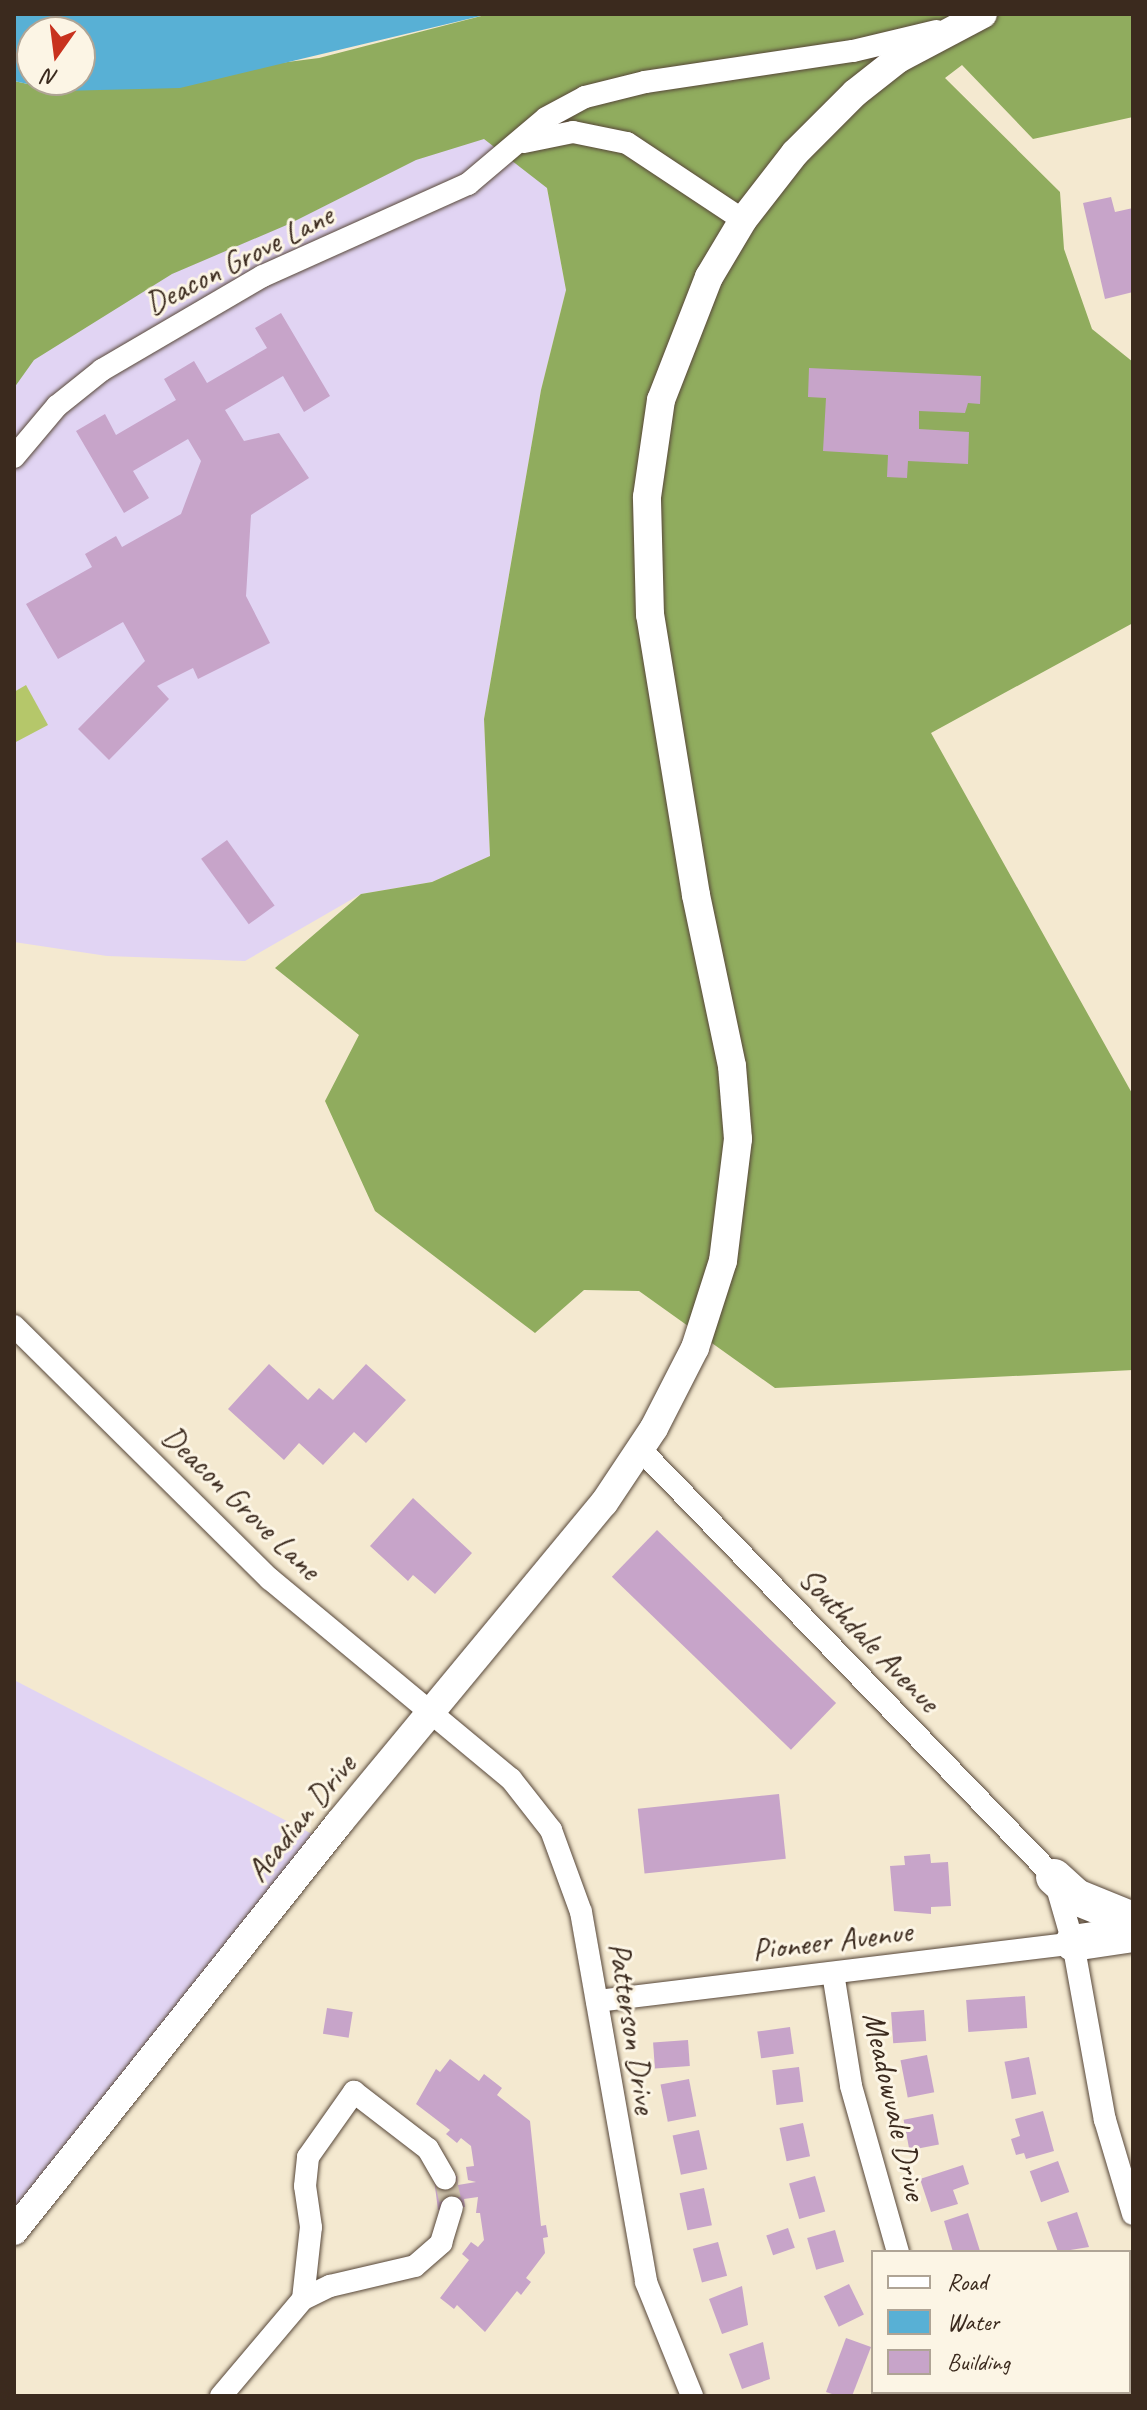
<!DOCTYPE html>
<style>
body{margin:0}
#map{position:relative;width:1147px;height:2410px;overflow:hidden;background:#f4e9d0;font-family:Caveat,sans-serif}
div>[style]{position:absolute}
.built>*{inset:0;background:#e1d4f3}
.green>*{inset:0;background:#b5c76a}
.forest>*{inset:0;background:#90ac5e}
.water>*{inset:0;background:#58b0d5}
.building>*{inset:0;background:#c7a4c9;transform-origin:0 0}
.minor-tunnel>*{height:22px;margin-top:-11px;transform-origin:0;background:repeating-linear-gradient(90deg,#cfc3ac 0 22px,transparent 0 33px)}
.roads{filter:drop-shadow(0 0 2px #574739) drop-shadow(0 0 2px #574739)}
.minor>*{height:22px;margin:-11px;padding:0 11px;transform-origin:11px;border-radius:11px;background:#fff}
.tertiary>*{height:28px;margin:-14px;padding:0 14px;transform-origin:14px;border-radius:14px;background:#fff}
.trunk>*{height:36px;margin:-18px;padding:0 18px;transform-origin:18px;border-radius:18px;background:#fff}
span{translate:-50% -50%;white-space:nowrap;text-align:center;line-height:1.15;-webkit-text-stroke:6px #fcf5e5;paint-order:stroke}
.street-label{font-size:32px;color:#3b2a1e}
.frame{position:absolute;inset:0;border:16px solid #3b2a1e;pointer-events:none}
.legend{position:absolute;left:871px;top:2250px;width:260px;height:144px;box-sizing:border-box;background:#fcf5e5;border:2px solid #afa495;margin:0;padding:10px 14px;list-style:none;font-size:24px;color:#3b2a1e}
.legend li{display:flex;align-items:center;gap:16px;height:40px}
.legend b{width:40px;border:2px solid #afa495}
.north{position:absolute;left:16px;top:16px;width:80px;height:80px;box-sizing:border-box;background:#fcf5e5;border:2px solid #afa495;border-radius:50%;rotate:194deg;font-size:22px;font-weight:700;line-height:32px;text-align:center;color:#3b2a1e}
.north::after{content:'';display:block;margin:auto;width:28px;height:36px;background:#c8321e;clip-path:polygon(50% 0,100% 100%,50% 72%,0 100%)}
</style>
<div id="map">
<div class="built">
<div style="clip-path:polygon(461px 38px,547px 188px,566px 290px,541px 390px,484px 719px,490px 856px,432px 882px,361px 894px,245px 961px,107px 956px,14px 942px,14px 100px,94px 107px)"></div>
<div style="clip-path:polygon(14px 1680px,312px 1834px,14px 2219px)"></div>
</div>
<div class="green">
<div style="clip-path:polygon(26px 685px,48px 725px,14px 743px,14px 692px)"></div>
</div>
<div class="forest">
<div style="clip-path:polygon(489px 14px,1133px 14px,1133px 117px,1033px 139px,962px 65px,945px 78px,1060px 192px,1064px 249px,1092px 329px,1133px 362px,1133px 623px,931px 733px,1133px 1095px,1133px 1370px,775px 1388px,639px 1291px,584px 1290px,535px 1333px,375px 1211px,325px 1101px,359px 1035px,275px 968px,361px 894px,432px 882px,490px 856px,484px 719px,541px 390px,566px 290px,547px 188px,484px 139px,416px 160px,289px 224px,172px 274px,34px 360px,14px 388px,14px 81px,60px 91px,319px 58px)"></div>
</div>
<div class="water">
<div style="clip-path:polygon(evenodd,14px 14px,489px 14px,180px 88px,60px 91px,14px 81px,14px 14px,32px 32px,80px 32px,80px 80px,32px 80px,32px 32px)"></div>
</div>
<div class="building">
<div style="clip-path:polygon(1111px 197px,1115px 212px,1133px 208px,1133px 292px,1105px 299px,1083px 203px)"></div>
<div style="clip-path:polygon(281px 313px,330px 396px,304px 412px,283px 376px,225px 410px,244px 441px,279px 433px,309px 478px,251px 515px,246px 596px,270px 643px,198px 679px,193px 668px,157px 686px,169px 699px,109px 760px,78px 729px,145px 661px,123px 622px,58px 659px,26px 604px,92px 567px,85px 554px,116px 536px,122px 547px,181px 514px,201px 461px,188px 439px,133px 471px,149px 498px,124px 513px,76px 431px,105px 414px,116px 435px,176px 400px,164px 379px,194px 361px,207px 383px,267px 348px,255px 328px)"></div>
<div style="clip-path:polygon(809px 368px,981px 376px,980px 404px,968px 403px,965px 413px,919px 411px,919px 429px,969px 432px,968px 464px,908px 461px,907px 478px,887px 477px,888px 455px,823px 451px,826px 398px,808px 397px)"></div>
<div style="left:227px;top:840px;width:81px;height:32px;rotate:54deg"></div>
<div style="clip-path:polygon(269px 1364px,308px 1400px,319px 1388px,333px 1400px,366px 1364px,406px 1400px,366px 1443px,354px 1432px,323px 1465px,299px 1443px,284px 1460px,228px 1409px)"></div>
<div style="clip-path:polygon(413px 1498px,472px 1553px,435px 1594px,413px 1575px,408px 1581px,370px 1546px)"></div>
<div style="left:657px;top:1530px;width:249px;height:65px;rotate:44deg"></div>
<div style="left:779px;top:1794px;width:65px;height:142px;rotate:84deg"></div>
<div style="clip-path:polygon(930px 1854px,931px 1863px,948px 1862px,951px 1906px,931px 1907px,931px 1914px,894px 1911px,890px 1866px,905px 1865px,904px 1856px)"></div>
<div style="left:1025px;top:1996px;width:32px;height:59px;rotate:86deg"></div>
<div style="left:327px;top:2008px;width:26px;height:26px;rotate:9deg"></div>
<div style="left:924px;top:2010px;width:31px;height:33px;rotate:86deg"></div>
<div style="left:790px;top:2027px;width:27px;height:33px;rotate:82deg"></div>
<div style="left:688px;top:2040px;width:26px;height:35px;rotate:86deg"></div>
<div style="left:927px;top:2055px;width:38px;height:27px;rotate:79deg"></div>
<div style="left:1029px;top:2057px;width:38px;height:25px;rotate:79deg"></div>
<div style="clip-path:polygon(450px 2059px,479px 2081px,484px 2074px,502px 2088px,497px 2095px,530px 2121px,541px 2226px,546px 2225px,548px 2237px,543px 2238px,545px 2253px,526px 2278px,531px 2282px,521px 2295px,517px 2291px,485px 2332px,457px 2305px,454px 2309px,440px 2298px,469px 2260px,462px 2254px,471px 2242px,478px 2247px,484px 2240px,480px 2213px,476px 2213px,478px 2197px,464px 2199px,465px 2207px,438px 2210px,434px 2179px,457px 2176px,458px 2185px,476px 2182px,468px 2180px,466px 2167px,474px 2166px,471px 2146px,461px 2138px,457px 2143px,446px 2134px,450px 2130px,416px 2104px,436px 2069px,440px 2072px)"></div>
<div style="left:799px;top:2067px;width:35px;height:27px;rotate:83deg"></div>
<div style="left:689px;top:2079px;width:38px;height:29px;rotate:79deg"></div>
<div style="clip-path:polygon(1043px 2111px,1054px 2151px,1026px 2159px,1024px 2153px,1016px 2155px,1011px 2139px,1020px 2136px,1015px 2119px)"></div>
<div style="left:933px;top:2114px;width:31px;height:30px;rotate:79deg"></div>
<div style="left:803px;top:2123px;width:34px;height:24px;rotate:78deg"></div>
<div style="left:699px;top:2130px;width:40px;height:27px;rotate:78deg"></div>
<div style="left:1058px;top:2161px;width:33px;height:30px;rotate:70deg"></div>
<div style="clip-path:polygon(963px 2165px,969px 2184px,953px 2190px,958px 2204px,931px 2212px,920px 2179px)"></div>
<div style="left:815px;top:2176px;width:37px;height:27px;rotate:74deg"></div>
<div style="left:704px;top:2188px;width:38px;height:25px;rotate:78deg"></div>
<div style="clip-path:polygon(1077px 2212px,1089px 2247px,1058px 2252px,1047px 2222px)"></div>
<div style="clip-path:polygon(968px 2213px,980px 2251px,953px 2252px,944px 2221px)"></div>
<div style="left:788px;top:2228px;width:21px;height:23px;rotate:71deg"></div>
<div style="left:835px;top:2230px;width:33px;height:29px;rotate:74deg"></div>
<div style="left:718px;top:2242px;width:35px;height:26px;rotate:75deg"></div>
<div style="left:849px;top:2284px;width:34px;height:28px;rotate:64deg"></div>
<div style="clip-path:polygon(742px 2286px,748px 2325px,722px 2334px,709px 2299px)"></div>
<div style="clip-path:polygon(846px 2338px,871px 2347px,852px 2396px,838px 2396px,826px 2392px)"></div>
<div style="clip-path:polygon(763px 2342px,770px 2379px,742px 2389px,729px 2354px)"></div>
<div style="clip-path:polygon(972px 2392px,1003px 2392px,1002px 2396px)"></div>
<div style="clip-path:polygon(1089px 2392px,1114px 2392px,1117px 2396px,1091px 2396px)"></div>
</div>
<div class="minor-tunnel">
<div style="left:445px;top:2178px;width:31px;rotate:77deg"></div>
</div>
<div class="roads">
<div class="minor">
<div style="left:524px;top:142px;width:50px;rotate:-11.5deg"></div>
<div style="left:573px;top:132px;width:55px;rotate:11.5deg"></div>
<div style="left:627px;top:143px;width:139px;rotate:33.6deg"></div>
<div style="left:14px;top:457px;width:67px;rotate:-49.9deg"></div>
<div style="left:57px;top:406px;width:58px;rotate:-38.7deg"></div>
<div style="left:102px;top:370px;width:186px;rotate:-30.3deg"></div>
<div style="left:263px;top:276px;width:225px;rotate:-24.2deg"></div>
<div style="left:468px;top:184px;width:102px;rotate:-40.2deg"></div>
<div style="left:546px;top:118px;width:44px;rotate:-28.3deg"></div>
<div style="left:585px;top:97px;width:62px;rotate:-14deg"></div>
<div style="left:645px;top:82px;width:210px;rotate:-8.5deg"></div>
<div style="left:853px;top:51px;width:86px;rotate:-13.4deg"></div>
<div style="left:14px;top:1326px;width:360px;rotate:44.7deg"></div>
<div style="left:270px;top:1579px;width:313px;rotate:39.7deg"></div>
<div style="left:511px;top:1779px;width:65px;rotate:51.9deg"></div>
<div style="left:551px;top:1830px;width:87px;rotate:69.9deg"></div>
<div style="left:581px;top:1912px;width:376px;rotate:80deg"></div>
<div style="left:646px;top:2282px;width:123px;rotate:68deg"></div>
<div style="left:639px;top:1448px;width:597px;rotate:45.95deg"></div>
<div style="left:1054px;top:1877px;width:69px;rotate:73.9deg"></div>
<div style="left:1073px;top:1943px;width:180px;rotate:79.8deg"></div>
<div style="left:1105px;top:2120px;width:98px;rotate:73.4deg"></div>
<div style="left:833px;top:1973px;width:114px;rotate:80.9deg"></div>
<div style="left:851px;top:2086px;width:173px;rotate:74.2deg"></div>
<div style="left:597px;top:2001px;width:480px;rotate:-6.9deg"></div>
<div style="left:303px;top:2299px;width:72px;rotate:-83.7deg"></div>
<div style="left:311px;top:2227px;width:41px;rotate:-98.3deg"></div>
<div style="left:305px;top:2186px;width:29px;rotate:-84deg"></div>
<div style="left:308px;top:2157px;width:80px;rotate:-54.7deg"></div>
<div style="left:354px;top:2092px;width:93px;rotate:37.6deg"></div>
<div style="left:428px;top:2149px;width:34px;rotate:60deg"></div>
<div style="left:221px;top:2396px;width:127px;rotate:-49.8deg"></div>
<div style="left:303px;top:2299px;width:30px;rotate:-26deg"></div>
<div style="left:330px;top:2286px;width:87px;rotate:-13.2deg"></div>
<div style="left:415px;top:2266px;width:35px;rotate:-41deg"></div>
<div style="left:441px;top:2243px;width:37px;rotate:-73deg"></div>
<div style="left:908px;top:2396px;width:4px;rotate:-76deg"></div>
</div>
<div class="tertiary">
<div style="left:14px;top:2231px;width:522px;rotate:-51.46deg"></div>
<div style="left:339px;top:1823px;width:415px;rotate:-50.4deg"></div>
<div style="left:604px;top:1503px;width:90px;rotate:-56.3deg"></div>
<div style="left:654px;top:1428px;width:90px;rotate:-62.9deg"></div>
<div style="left:695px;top:1348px;width:91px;rotate:-72.2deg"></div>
<div style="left:723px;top:1261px;width:123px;rotate:-83deg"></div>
<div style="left:738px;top:1139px;width:73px;rotate:-94.7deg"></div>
<div style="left:732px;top:1066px;width:175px;rotate:-101.9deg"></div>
<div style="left:696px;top:895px;width:284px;rotate:-99.3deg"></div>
<div style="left:650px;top:615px;width:118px;rotate:-91.5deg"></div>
<div style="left:647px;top:497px;width:98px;rotate:-81.8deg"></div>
<div style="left:661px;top:400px;width:132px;rotate:-68.7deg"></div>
<div style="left:709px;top:277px;width:66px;rotate:-59.2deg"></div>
<div style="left:743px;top:220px;width:85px;rotate:-52.2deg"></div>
<div style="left:795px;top:153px;width:85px;rotate:-45deg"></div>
<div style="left:855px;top:93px;width:55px;rotate:-38.3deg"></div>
<div style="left:898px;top:59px;width:96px;rotate:-27.9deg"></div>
</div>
<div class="trunk">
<div style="left:1054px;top:1877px;width:30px;rotate:42deg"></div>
<div style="left:1076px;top:1897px;width:61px;rotate:22deg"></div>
<div style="left:1073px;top:1943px;width:61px;rotate:-8.5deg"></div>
</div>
</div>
<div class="street-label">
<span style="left:239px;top:260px;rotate:-27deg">Deacon Grove Lane</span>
<span style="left:241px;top:1503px;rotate:44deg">Deacon Grove Lane</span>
<span style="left:869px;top:1640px;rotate:46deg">Southdale Avenue</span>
<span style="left:301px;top:1818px;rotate:-51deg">Acadian Drive</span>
<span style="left:832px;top:1941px;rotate:-7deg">Pioneer Avenue</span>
<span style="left:632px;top:2028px;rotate:81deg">Patterson Drive</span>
<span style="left:894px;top:2106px;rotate:77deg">Meadowvale Drive</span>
</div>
<div class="frame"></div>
<ul class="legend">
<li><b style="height:10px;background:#fff"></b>Road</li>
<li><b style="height:22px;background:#58b0d5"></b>Water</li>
<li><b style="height:22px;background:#c7a4c9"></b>Building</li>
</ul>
<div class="north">N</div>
</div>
